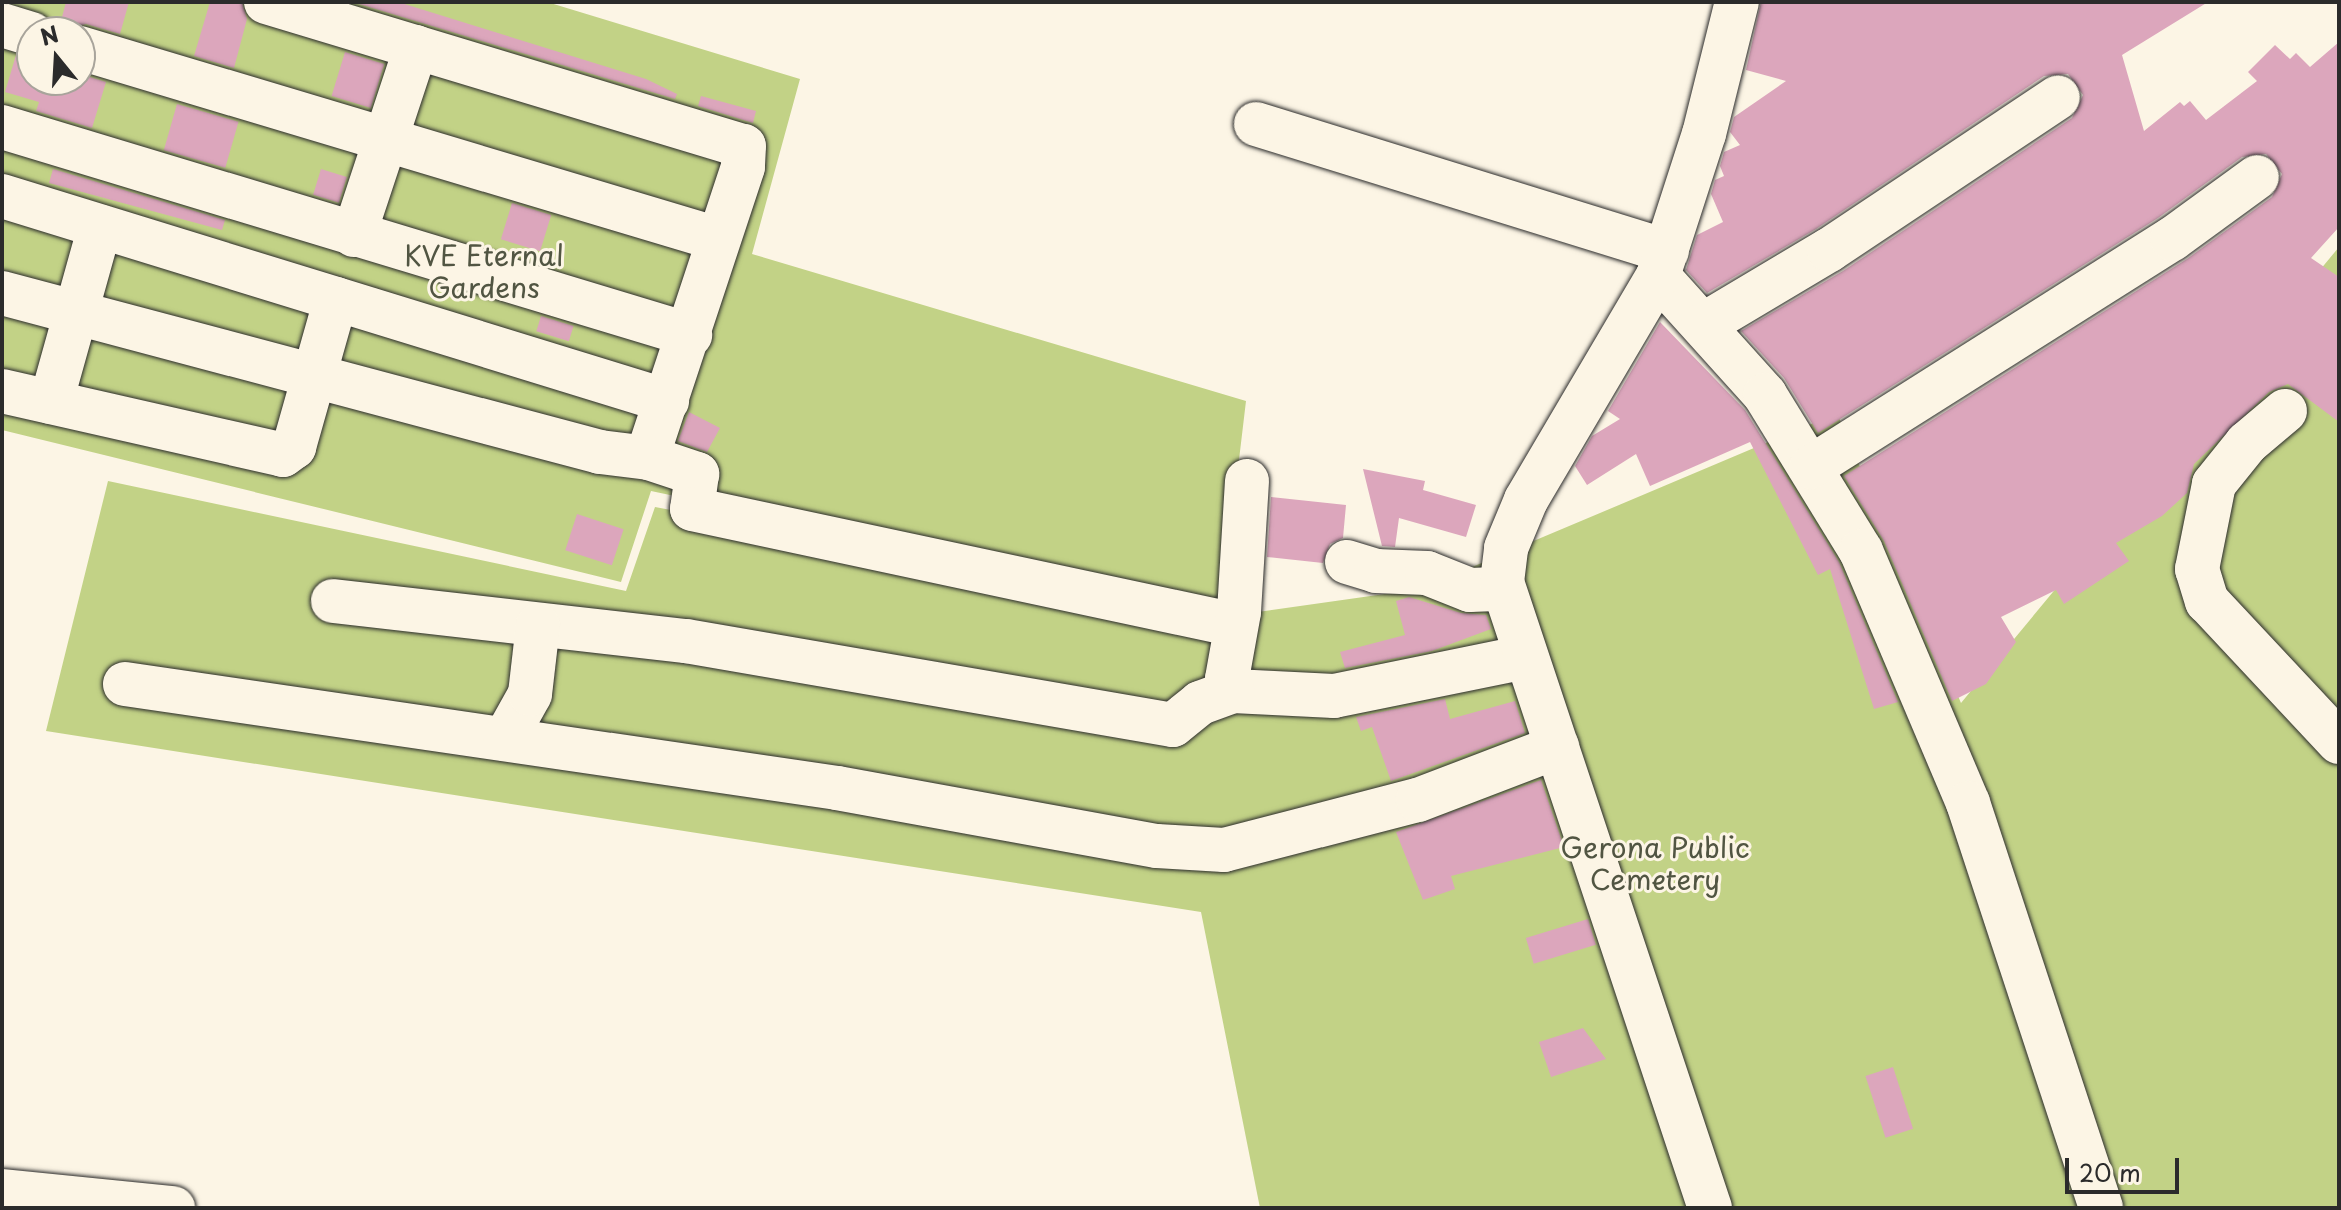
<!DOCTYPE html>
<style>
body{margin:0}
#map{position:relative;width:2341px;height:1210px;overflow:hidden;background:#fcf5e5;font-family:"Playpen Sans",sans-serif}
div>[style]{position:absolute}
.green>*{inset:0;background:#c2d286}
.building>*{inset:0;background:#dca6bc;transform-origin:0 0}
.roads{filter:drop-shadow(0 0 2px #2b2b2b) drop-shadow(0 0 2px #2b2b2b)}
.minor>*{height:44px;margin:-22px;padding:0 22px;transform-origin:22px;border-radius:22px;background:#fcf5e5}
span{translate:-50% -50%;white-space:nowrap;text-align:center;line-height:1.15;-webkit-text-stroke:6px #fcf5e5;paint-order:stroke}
.park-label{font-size:28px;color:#515542}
.frame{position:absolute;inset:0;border:4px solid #2b2b2b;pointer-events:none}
.north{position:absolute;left:16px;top:16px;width:80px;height:80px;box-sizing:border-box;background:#fcf5e5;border:2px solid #a8a49b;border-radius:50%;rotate:342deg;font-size:22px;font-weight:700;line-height:32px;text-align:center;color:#2b2b2b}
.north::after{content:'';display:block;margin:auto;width:28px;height:36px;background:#2b2b2b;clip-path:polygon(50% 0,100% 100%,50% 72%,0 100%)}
.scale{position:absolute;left:2065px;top:1158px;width:114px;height:36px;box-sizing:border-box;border:4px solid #2b2b2b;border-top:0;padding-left:10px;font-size:24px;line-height:28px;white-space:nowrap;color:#2b2b2b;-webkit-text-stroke:6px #fcf5e5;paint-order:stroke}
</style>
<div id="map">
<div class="green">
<div style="clip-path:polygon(evenodd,2px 2px,547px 2px,800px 79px,752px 254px,1246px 401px,1221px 611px,651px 491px,621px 582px,2px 430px,2px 2px,32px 32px,80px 32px,80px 80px,32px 80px,32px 32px)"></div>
<div style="clip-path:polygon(2339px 247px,2339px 1208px,1260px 1208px,1201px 912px,46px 731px,108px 481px,626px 591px,655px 507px,1229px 616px,1420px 589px,1837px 413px,1961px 703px)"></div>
</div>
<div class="building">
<div style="clip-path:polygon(66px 2px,129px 2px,120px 34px,86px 24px,58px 32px)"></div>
<div style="clip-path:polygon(210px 2px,242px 2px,247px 19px,234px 68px,194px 56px)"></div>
<div style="clip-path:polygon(398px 2px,646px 79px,677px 94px,675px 99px,359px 4px)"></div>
<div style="clip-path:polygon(1761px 2px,2208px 2px,2122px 55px,2144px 131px,2180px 102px,2184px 106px,2190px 101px,2206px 120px,2257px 81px,2248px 72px,2275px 45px,2290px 59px,2296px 53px,2310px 67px,2339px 42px,2339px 227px,2311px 258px,2339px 277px,2339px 422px,2288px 384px,2269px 392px,2194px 464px,2187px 493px,2162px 516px,2116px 543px,2129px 561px,2064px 604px,2056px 590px,2001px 617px,2016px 642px,1986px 684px,1952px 701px,1884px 541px,1844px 476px,2187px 259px,2272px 197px,2282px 174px,2266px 154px,2242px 157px,2158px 218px,1818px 433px,1784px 378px,1741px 331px,1843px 271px,2072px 118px,2083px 95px,2068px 74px,2044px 76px,1816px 229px,1707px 293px,1686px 270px,1697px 235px,1723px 222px,1711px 194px,1715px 180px,1724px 176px,1720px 166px,1724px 152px,1740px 145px,1730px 132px,1734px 117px,1786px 81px,1746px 70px)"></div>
<div style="left:345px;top:52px;width:41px;height:46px;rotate:17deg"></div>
<div style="clip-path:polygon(16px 55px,32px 58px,32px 80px,80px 80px,80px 74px,106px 82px,92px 128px,36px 111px,39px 102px,5px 92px)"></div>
<div style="clip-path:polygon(701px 96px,756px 111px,753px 123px,698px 106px)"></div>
<div style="left:177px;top:104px;width:64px;height:48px;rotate:16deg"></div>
<div style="clip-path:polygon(53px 169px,225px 220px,222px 230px,49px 183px)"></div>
<div style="left:321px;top:169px;width:27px;height:27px;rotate:17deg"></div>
<div style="left:512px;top:203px;width:41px;height:38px;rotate:17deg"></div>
<div style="left:541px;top:316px;width:34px;height:16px;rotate:17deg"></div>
<div style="clip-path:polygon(1660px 322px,1745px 410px,1839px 562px,1898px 702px,1874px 709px,1830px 569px,1818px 575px,1750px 442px,1650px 486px,1636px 454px,1587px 485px,1575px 466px,1592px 436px,1620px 419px,1608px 411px)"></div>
<div style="clip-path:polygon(689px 412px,720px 428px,707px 452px,678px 441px)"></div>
<div style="clip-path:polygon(1363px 469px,1425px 481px,1423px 490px,1476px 505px,1466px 537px,1399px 518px,1395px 547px,1382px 546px)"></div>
<div style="clip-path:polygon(1271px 497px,1346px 505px,1343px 538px,1330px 544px,1323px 563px,1267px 557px)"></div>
<div style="left:577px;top:514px;width:49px;height:38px;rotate:18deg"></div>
<div style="clip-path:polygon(1409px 597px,1461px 613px,1486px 615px,1491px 629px,1432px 651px,1345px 668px,1340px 652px,1405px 635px,1396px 601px)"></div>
<div style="clip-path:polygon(1445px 699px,1450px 719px,1515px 701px,1525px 733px,1391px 781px,1372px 727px,1361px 731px,1356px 717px)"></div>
<div style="clip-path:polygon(1541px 780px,1564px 847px,1451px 876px,1455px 889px,1423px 900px,1396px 832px)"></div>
<div style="left:1588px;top:919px;width:27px;height:65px;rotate:73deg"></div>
<div style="clip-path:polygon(1583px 1028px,1606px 1059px,1551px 1077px,1539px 1042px)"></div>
<div style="left:1893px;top:1067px;width:65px;height:29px;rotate:72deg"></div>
</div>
<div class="roads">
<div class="minor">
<div style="left:266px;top:2px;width:499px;rotate:16.8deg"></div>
<div style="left:744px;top:146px;width:21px;rotate:93deg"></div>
<div style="left:743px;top:167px;width:296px;rotate:108.3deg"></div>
<div style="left:650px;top:448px;width:10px;rotate:96deg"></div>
<div style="left:649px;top:458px;width:51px;rotate:18.4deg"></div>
<div style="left:697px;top:474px;width:35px;rotate:98deg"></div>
<div style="left:692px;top:509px;width:556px;rotate:12.04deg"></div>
<div style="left:2px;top:25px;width:31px;rotate:17deg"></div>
<div style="left:80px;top:48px;width:666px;rotate:16.67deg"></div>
<div style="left:1256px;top:124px;width:430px;rotate:17.2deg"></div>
<div style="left:2px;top:127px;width:719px;rotate:16.82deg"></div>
<div style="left:2px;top:196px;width:696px;rotate:17.13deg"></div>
<div style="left:354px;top:235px;width:198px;rotate:-71.7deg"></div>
<div style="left:1658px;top:276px;width:160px;rotate:48deg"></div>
<div style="left:1765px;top:395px;width:183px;rotate:58.4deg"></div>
<div style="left:1861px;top:551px;width:274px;rotate:67deg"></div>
<div style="left:1968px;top:803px;width:426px;rotate:71.8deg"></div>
<div style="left:2px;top:293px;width:619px;rotate:14.89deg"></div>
<div style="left:600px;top:452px;width:49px;rotate:7deg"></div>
<div style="left:1703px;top:325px;width:147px;rotate:-30.8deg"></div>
<div style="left:1829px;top:250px;width:275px;rotate:-33.7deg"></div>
<div style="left:2px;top:391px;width:288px;rotate:12.8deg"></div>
<div style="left:283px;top:455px;width:14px;rotate:-36deg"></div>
<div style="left:294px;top:447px;width:154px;rotate:-74.2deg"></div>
<div style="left:51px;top:402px;width:182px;rotate:-74.4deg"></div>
<div style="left:2285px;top:411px;width:50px;rotate:139.9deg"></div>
<div style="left:2247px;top:443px;width:53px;rotate:128.8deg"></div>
<div style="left:2214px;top:484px;width:87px;rotate:101.3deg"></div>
<div style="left:2197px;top:569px;width:34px;rotate:73deg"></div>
<div style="left:2207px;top:601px;width:193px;rotate:46.9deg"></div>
<div style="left:1811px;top:467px;width:427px;rotate:-32.3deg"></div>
<div style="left:2172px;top:239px;width:105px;rotate:-36.1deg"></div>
<div style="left:1247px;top:481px;width:131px;rotate:93.5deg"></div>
<div style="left:1239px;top:612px;width:68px;rotate:100.2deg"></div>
<div style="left:1227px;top:679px;width:13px;rotate:63deg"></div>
<div style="left:1233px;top:691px;width:101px;rotate:2.8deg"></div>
<div style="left:1334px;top:696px;width:196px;rotate:-11.5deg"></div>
<div style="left:1347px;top:562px;width:30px;rotate:17deg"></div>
<div style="left:1376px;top:571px;width:51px;rotate:2.2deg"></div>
<div style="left:1427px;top:573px;width:46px;rotate:21.6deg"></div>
<div style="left:1470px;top:590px;width:33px;rotate:-2deg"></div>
<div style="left:333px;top:601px;width:355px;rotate:6.5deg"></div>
<div style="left:686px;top:641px;width:494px;rotate:9.8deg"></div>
<div style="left:1173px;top:725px;width:35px;rotate:-39deg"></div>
<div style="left:1200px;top:703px;width:35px;rotate:-20deg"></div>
<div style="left:125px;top:684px;width:720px;rotate:8.31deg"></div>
<div style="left:837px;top:788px;width:325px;rotate:10.3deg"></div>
<div style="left:1157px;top:846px;width:67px;rotate:3.4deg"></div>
<div style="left:1224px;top:850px;width:200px;rotate:-14.5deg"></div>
<div style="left:1418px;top:800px;width:149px;rotate:-20.9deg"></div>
<div style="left:505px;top:739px;width:51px;rotate:-60.9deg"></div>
<div style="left:530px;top:694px;width:69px;rotate:-83.4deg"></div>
<div style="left:2px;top:1191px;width:172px;rotate:5.7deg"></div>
<div style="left:1710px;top:1208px;width:660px;rotate:-108.38deg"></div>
<div style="left:1502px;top:582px;width:34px;rotate:-83deg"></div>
<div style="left:1506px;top:548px;width:52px;rotate:-67.4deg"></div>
<div style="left:1526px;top:500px;width:260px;rotate:-59.5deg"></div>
<div style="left:1658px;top:276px;width:149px;rotate:-72.1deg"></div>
<div style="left:1704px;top:134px;width:136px;rotate:-76deg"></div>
</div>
</div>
<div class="park-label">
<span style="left:484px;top:271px">KVE Eternal<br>Gardens</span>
<span style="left:1655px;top:863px">Gerona Public<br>Cemetery</span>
</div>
<div class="frame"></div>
<div class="north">N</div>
<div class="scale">20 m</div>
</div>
